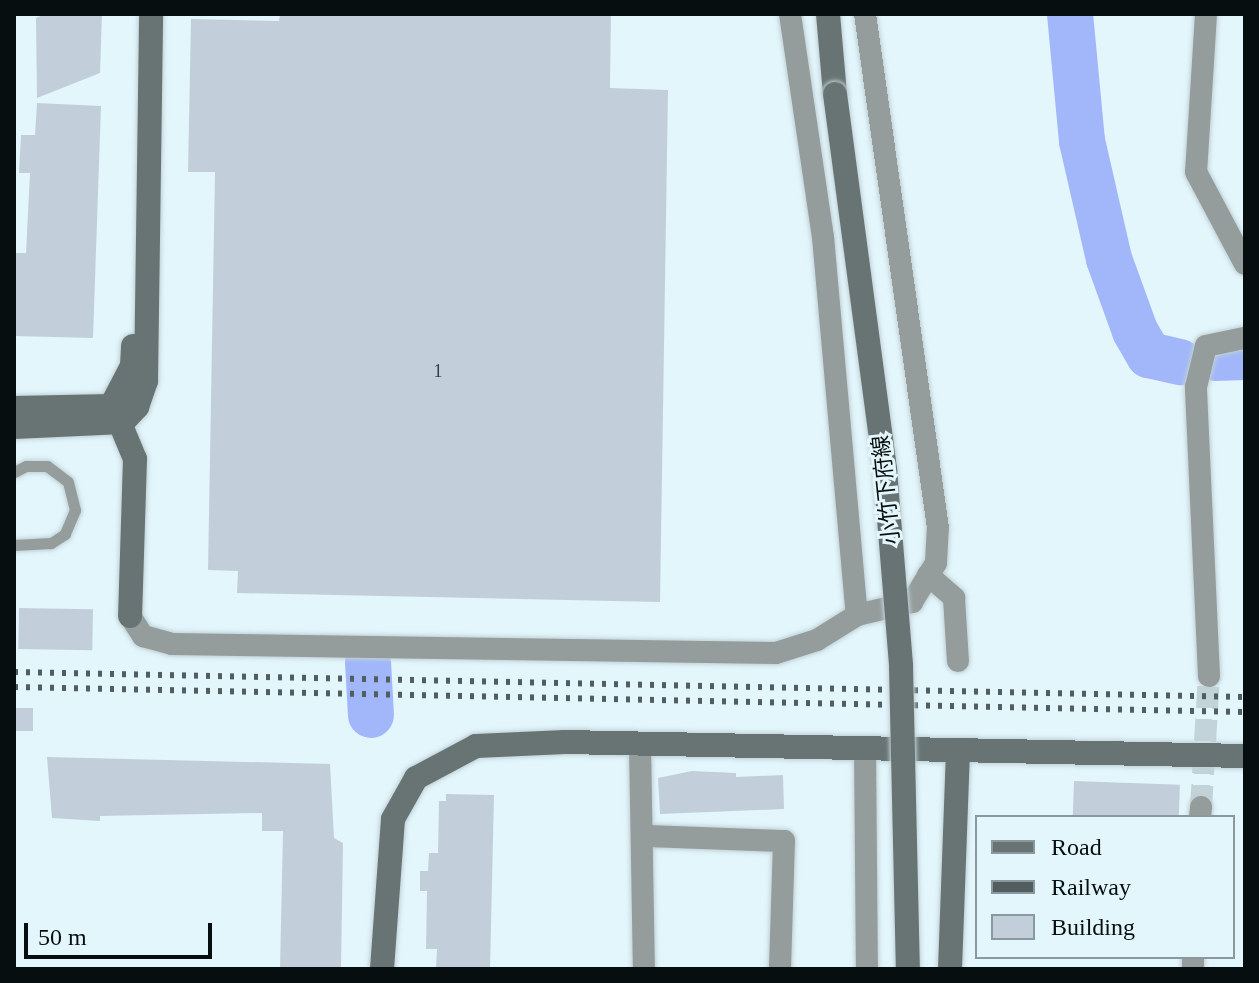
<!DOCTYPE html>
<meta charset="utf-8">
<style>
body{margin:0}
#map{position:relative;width:1259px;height:983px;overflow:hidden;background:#e3f6fc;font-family:"Times New Roman","Noto Sans JP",serif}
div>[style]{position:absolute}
.river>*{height:46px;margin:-23px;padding:0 23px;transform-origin:23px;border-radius:23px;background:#a1b7fa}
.building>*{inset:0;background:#c2cfdb;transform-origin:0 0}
.street-tunnel>*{height:22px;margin-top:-11px;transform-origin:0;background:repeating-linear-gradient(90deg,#c2d3d9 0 22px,transparent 0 33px)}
.roads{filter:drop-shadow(0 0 2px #c0d1d6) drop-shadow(0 0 2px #c0d1d6)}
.lane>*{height:11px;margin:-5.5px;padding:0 5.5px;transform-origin:5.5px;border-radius:5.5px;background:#949d9c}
.street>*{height:22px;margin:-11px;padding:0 11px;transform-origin:11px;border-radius:11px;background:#949d9c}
.secondary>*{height:24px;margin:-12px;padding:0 12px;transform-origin:12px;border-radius:12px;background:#687474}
.rail>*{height:6px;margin-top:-3px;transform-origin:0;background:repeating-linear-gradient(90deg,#525d60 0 4px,transparent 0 12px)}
.bridges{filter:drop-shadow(0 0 2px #c0d1d6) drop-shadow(0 0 2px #c0d1d6)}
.secondary-bridge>*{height:24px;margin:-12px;padding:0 12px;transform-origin:12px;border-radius:12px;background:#687474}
span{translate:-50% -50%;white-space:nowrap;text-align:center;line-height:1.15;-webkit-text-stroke:6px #e3f6fc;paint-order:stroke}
.number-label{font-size:18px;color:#363e43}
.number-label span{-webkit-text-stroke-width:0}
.street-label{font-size:22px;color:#070e10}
.frame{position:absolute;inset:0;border:16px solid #070e10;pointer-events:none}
.legend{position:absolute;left:975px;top:815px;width:260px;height:144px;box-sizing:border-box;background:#e3f6fc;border:2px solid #8b999e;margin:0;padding:10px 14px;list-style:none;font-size:24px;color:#070e10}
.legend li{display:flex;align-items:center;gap:16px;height:40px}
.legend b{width:40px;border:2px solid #8b999e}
.scale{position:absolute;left:24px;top:923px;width:188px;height:36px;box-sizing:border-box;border:4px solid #070e10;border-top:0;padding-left:10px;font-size:24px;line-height:28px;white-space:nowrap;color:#070e10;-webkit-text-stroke:6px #e3f6fc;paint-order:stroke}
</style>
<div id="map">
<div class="river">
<div style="left:1070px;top:14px;width:128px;rotate:84.6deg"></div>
<div style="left:1082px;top:141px;width:121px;rotate:77.1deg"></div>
<div style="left:1109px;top:259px;width:77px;rotate:70.1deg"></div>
<div style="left:1135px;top:331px;width:28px;rotate:60deg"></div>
<div style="left:1149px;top:355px;width:32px;rotate:13deg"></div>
<div style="left:1215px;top:358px;width:30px;rotate:-2deg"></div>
<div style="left:368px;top:662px;width:53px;rotate:86.8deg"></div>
</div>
<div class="building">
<div style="clip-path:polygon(45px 14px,102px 14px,100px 73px,37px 98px,36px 18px)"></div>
<div style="clip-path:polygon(280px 14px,611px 14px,610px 88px,668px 90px,660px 602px,237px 593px,238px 571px,208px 570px,215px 172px,188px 172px,191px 19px,279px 21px)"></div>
<div style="clip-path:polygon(37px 103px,101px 106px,93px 338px,14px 336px,14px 253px,26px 253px,30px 173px,19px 173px,21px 135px,35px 135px)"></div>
<div style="left:19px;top:608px;width:74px;height:41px;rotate:1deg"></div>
<div style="left:14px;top:708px;width:19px;height:23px"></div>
<div style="clip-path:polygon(47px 757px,330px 764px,334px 838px,343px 843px,341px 969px,280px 969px,283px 831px,262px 831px,262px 813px,100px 816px,100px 821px,52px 818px)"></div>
<div style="clip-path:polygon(692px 771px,736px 773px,736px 777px,783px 775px,784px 809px,660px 814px,658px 778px)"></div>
<div style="left:1074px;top:781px;width:106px;height:36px;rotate:2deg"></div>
<div style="clip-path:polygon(446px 794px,494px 795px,490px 969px,436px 969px,437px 949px,426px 949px,427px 891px,420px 891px,420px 871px,428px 871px,429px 853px,438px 853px,439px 801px,446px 801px)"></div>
</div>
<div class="street-tunnel">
<div style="left:1201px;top:807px;width:131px;rotate:-86.5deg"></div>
</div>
<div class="roads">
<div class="lane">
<div style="left:14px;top:472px;width:13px;rotate:-27deg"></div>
<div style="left:26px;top:466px;width:21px"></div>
<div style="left:47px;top:466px;width:26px;rotate:37deg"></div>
<div style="left:68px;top:482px;width:29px;rotate:76deg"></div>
<div style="left:75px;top:510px;width:26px;rotate:113deg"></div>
<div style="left:65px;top:534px;width:17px;rotate:147deg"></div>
<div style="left:51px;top:543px;width:37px;rotate:177deg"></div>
</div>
<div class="street">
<div style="left:790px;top:14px;width:225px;rotate:81.6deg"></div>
<div style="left:823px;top:237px;width:380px;rotate:84.9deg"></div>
<div style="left:1206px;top:14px;width:158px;rotate:93.6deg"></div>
<div style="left:1196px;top:172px;width:104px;rotate:62deg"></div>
<div style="left:928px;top:575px;width:35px;rotate:41deg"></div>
<div style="left:954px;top:598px;width:63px;rotate:86.4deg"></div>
<div style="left:130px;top:616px;width:24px;rotate:57deg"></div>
<div style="left:143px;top:636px;width:30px;rotate:15deg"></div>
<div style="left:172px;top:644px;width:604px;rotate:0.85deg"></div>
<div style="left:776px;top:653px;width:43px;rotate:-17.6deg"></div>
<div style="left:817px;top:640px;width:47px;rotate:-32deg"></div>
<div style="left:857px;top:615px;width:57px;rotate:-13.3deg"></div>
<div style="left:912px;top:602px;width:46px;rotate:-58.4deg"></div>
<div style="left:936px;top:563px;width:35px;rotate:-87deg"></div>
<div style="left:938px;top:528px;width:519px;rotate:-98.08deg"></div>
<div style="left:1209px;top:676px;width:289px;rotate:-92.6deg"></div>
<div style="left:1196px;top:387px;width:42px;rotate:-76.3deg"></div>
<div style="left:1206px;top:346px;width:40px;rotate:-12deg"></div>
<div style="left:640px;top:745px;width:224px;rotate:89deg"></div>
<div style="left:865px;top:748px;width:221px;rotate:89.5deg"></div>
<div style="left:1200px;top:817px;width:10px;rotate:-84deg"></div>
<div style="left:645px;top:836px;width:139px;rotate:2.1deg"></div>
<div style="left:784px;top:841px;width:128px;rotate:91.8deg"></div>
<div style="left:1193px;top:969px;width:12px;rotate:-90deg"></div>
</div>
<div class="secondary">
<div style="left:828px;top:14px;width:80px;rotate:85deg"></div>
<div style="left:111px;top:406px;width:45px;rotate:-62.3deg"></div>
<div style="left:132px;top:366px;width:20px;rotate:-87deg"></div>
<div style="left:14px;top:408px;width:97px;rotate:-1.2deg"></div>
<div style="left:115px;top:411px;width:52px;rotate:67.4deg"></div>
<div style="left:135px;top:459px;width:157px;rotate:91.8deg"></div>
<div style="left:14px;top:427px;width:109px;rotate:-2.6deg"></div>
<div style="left:123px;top:422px;width:21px;rotate:-47deg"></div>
<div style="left:137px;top:407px;width:28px;rotate:-71deg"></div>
<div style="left:146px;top:381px;width:367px;rotate:-89.2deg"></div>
<div style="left:382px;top:969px;width:150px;rotate:-85.8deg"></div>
<div style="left:393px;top:819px;width:47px;rotate:-60.7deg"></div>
<div style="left:416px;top:778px;width:68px;rotate:-28.1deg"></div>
<div style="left:476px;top:746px;width:89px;rotate:-2.6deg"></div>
<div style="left:565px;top:742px;width:680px;rotate:1.18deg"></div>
<div style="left:950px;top:969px;width:216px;rotate:-87.9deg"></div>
</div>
</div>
<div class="rail">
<div style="left:14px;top:672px;width:1231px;rotate:1.16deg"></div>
<div style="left:14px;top:687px;width:1231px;rotate:1.16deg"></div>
</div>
<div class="bridges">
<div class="secondary-bridge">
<div style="left:835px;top:94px;width:379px;rotate:82.4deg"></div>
<div style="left:885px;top:470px;width:197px;rotate:85.3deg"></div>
<div style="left:901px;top:666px;width:303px;rotate:88.7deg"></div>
</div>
</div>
<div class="number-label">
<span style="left:438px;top:371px">1</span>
</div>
<div class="street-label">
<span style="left:886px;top:490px;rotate:-96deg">小竹下府線</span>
</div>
<div class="frame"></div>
<ul class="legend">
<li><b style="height:10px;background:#687474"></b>Road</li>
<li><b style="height:10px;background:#525d60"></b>Railway</li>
<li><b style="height:22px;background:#c2cfdb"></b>Building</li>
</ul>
<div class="scale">50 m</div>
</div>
